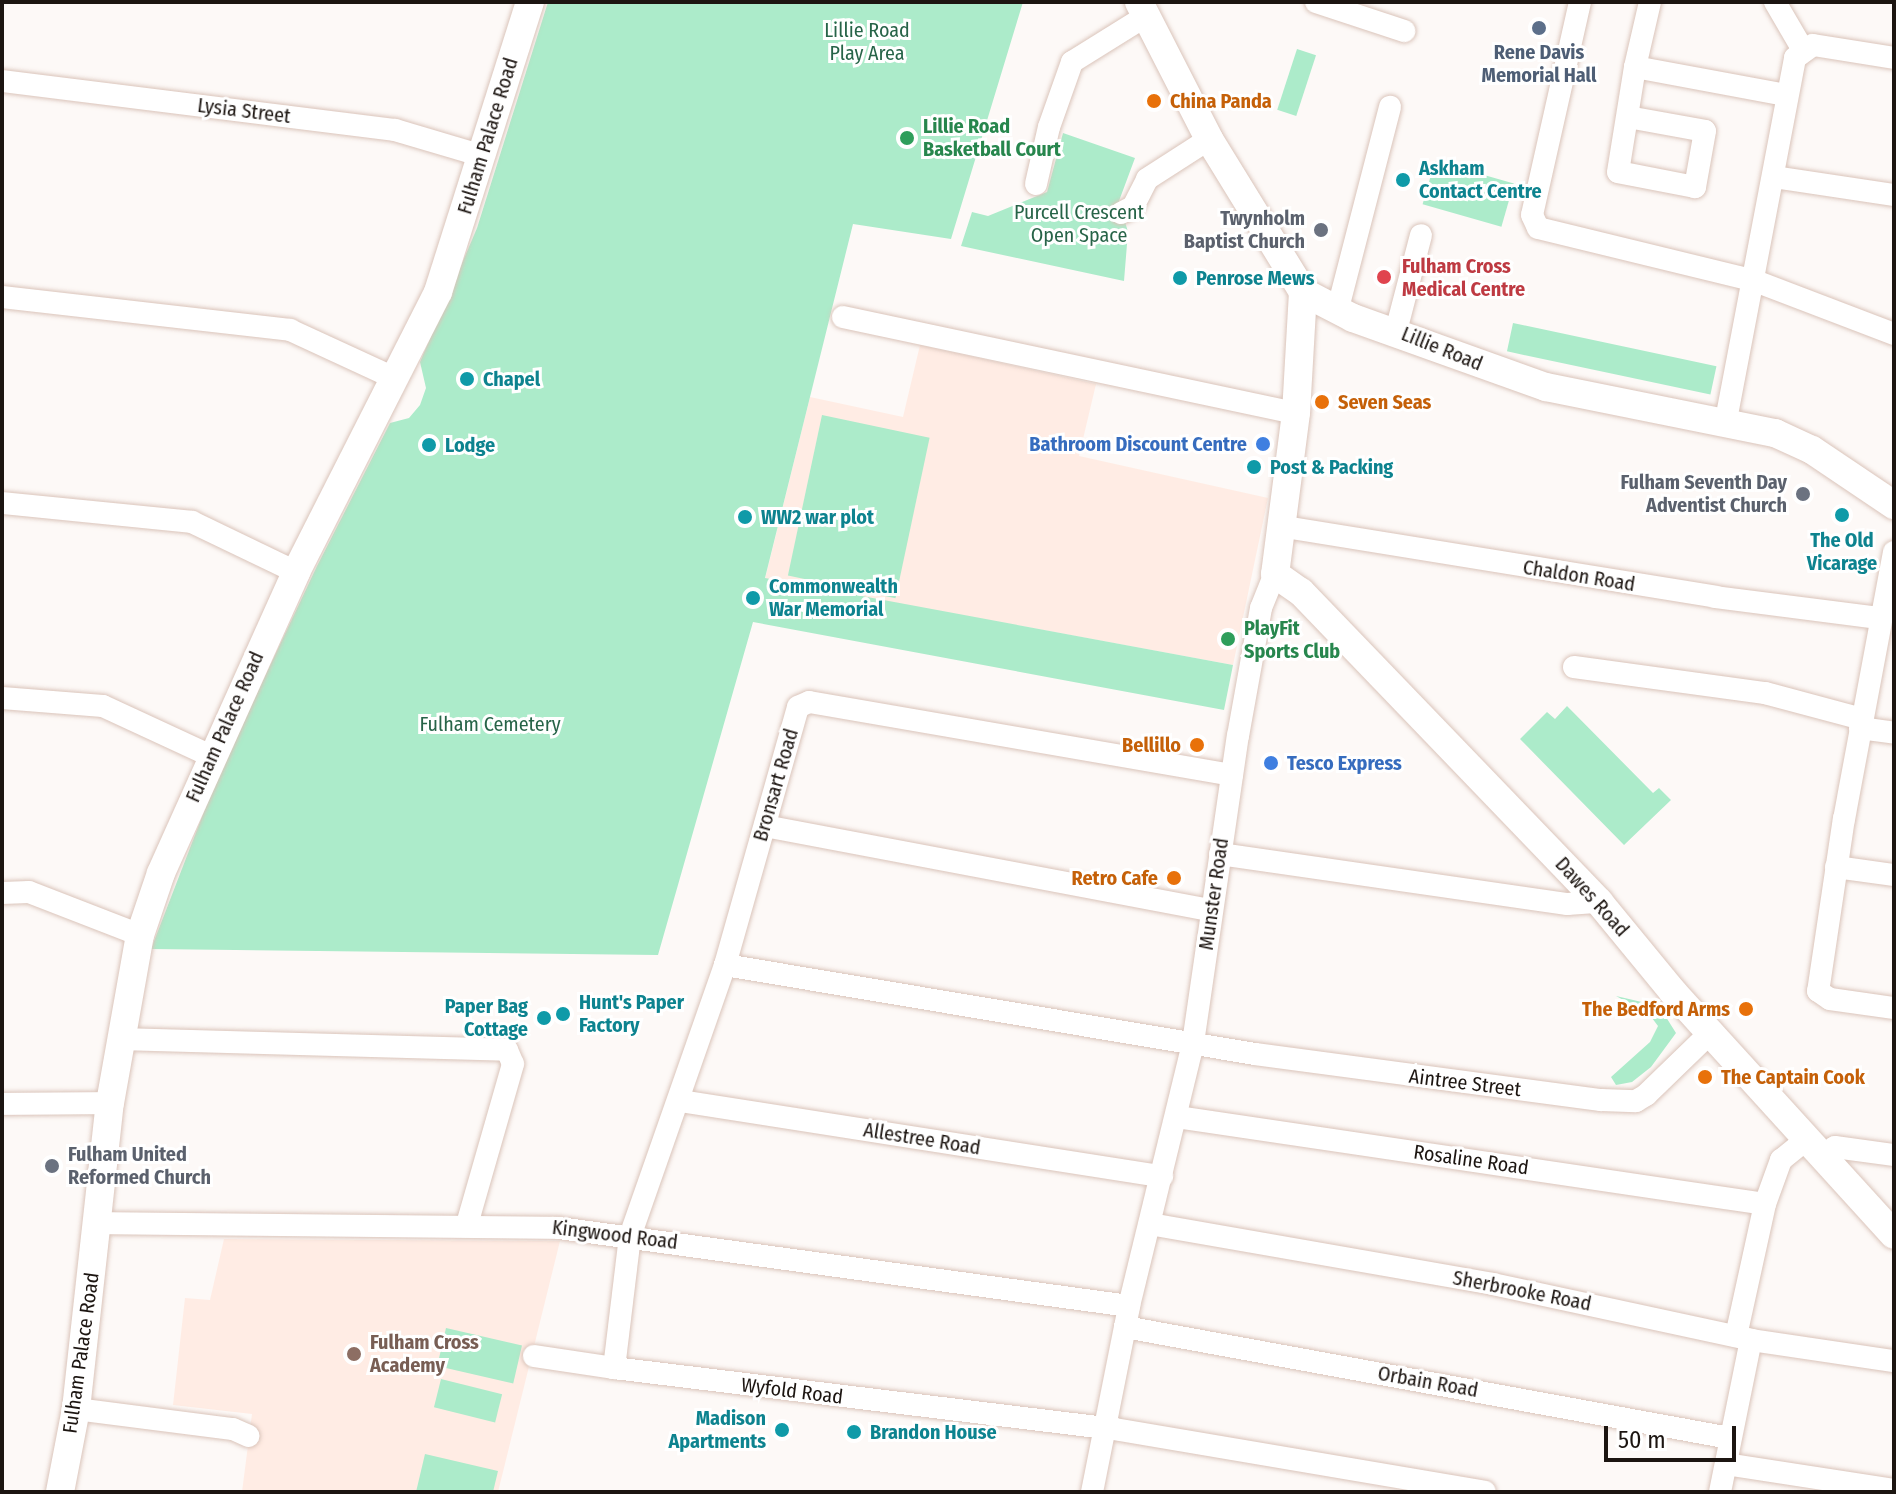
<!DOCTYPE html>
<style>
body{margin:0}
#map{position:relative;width:1896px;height:1494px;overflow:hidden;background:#fdf9f7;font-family:"Fira Sans Condensed",sans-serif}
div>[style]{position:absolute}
.built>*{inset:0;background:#ffece4}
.green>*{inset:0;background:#acebca;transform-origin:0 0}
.roads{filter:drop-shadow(0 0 2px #dac4ba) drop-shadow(0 0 2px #dac4ba)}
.minor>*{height:22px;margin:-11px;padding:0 11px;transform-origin:11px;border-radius:11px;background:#fff}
.major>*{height:28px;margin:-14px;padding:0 14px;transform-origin:14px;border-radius:14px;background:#fff}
.dots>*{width:22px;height:22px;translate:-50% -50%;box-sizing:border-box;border:4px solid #fff;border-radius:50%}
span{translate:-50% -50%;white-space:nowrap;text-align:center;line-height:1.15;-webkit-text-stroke:6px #fff;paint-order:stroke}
.park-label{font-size:20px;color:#276448}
.service-label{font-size:20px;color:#4e5e75;font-weight:700}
.food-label{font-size:20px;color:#c56008;font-weight:700}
.left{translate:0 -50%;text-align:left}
.right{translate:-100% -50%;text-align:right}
.street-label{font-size:20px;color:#1c1511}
.leisure-label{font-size:20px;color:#27864d;font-weight:700}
.culture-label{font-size:20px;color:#0d838f;font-weight:700}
.worship-label{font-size:20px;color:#5b616d;font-weight:700}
.health-label{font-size:20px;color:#be3a42;font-weight:700}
.shop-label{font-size:20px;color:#366cbe;font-weight:700}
.education-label{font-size:20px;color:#785e54;font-weight:700}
.frame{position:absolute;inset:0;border:4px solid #1c1511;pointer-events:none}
.scale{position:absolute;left:1604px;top:1426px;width:132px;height:36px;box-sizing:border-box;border:4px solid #1c1511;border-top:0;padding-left:10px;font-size:24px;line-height:28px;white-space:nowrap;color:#1c1511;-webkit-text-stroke:6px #fff;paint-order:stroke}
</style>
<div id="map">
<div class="built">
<div style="clip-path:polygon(920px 345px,1096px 384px,1079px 456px,1268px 498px,1233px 665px,765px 579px,810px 397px,903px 417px)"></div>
<div style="clip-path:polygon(224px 1239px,560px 1241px,498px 1492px,242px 1492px,252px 1414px,173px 1405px,185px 1298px,210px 1300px)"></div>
</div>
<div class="green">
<div style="clip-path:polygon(548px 2px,1023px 2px,951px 239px,853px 224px,765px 578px,1233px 665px,1224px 710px,753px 622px,658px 955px,151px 949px,217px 778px,317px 566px,390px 423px,409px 418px,420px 405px,426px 388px,420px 362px,477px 228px)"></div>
<div style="left:1297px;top:49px;width:20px;height:64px;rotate:18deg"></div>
<div style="clip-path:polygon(1063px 133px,1135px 158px,1119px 201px,1128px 232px,1124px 281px,961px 246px,972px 212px,988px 216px,1047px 192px)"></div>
<div style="left:1435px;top:161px;width:82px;height:45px;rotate:16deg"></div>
<div style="left:1513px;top:323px;width:208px;height:29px;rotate:12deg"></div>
<div style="left:822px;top:415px;width:110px;height:164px;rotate:12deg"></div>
<div style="clip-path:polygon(1567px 706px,1653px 793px,1659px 788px,1671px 800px,1624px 845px,1520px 739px,1547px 712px,1555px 719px)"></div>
<div style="clip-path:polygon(1616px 996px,1659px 1006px,1676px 1033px,1651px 1067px,1632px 1082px,1616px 1085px,1611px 1077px,1650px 1042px,1658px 1026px,1649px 1014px)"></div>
<div style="left:446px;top:1328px;width:78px;height:39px;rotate:13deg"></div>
<div style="left:441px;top:1379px;width:63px;height:29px;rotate:14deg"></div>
<div style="clip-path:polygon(425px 1454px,498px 1471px,493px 1492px,416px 1492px)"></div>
</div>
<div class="roads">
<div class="minor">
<div style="left:1316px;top:2px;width:93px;rotate:18.2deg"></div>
<div style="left:1580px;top:2px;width:218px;rotate:102.7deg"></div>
<div style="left:1532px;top:215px;width:14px;rotate:65deg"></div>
<div style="left:1538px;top:228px;width:223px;rotate:13.7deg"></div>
<div style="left:1755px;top:281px;width:149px;rotate:20.9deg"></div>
<div style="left:1650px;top:2px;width:67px;rotate:103deg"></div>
<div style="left:1635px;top:67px;width:154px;rotate:10.5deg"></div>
<div style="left:1775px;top:2px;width:56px;rotate:59.7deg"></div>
<div style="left:2px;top:81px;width:396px;rotate:7.1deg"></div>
<div style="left:395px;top:130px;width:92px;rotate:16.5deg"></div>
<div style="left:1628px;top:117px;width:78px;rotate:10.3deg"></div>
<div style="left:1705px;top:131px;width:57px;rotate:100.1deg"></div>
<div style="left:1695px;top:187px;width:78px;rotate:-169deg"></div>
<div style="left:1618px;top:172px;width:106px;rotate:-80.8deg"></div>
<div style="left:1774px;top:177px;width:121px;rotate:8.5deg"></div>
<div style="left:1036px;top:184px;width:58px;rotate:-77.2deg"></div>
<div style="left:1049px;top:127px;width:69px;rotate:-70.5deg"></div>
<div style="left:1072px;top:62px;width:87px;rotate:-31.9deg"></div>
<div style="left:1121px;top:213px;width:13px;rotate:-27deg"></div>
<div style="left:1133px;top:207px;width:31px;rotate:-63deg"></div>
<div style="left:1147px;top:179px;width:74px;rotate:-32.8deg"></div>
<div style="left:2px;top:297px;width:290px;rotate:6.5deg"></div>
<div style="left:290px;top:330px;width:115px;rotate:24.8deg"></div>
<div style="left:1337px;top:312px;width:212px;rotate:-75.5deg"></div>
<div style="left:843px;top:317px;width:463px;rotate:12deg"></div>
<div style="left:1396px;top:331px;width:99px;rotate:-75.4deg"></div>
<div style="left:1726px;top:420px;width:369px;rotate:-79.2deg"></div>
<div style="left:1795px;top:58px;width:22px;rotate:-36deg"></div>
<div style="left:1813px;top:45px;width:82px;rotate:9.1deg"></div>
<div style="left:2px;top:503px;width:191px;rotate:5.7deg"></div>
<div style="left:192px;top:522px;width:115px;rotate:25.7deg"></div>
<div style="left:1279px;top:526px;width:442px;rotate:9.2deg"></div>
<div style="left:1715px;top:597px;width:166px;rotate:7.3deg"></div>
<div style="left:1894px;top:552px;width:271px;rotate:100.6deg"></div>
<div style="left:1844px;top:818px;width:175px;rotate:98.5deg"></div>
<div style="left:1818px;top:991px;width:14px;rotate:34deg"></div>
<div style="left:1830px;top:999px;width:65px;rotate:8deg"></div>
<div style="left:1574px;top:667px;width:193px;rotate:7.8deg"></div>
<div style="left:1765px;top:693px;width:100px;rotate:15deg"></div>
<div style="left:2px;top:698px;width:101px;rotate:4.5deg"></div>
<div style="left:103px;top:706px;width:119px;rotate:24.8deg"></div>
<div style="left:1860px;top:728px;width:34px;rotate:8deg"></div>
<div style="left:1232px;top:775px;width:429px;rotate:-170.2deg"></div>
<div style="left:809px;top:702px;width:12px;rotate:156deg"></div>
<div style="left:798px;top:707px;width:268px;rotate:105.8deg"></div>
<div style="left:725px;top:965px;width:287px;rotate:109.3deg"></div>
<div style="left:630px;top:1236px;width:133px;rotate:96.9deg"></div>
<div style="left:614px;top:1368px;width:504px;rotate:6.96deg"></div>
<div style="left:1114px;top:1429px;width:376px;rotate:9.6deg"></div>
<div style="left:765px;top:826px;width:454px;rotate:10.7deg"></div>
<div style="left:1220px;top:854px;width:351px;rotate:8.2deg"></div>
<div style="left:1567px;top:904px;width:32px;rotate:-4deg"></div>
<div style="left:1836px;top:867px;width:59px;rotate:7.9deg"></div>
<div style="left:2px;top:893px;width:27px;rotate:-2deg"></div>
<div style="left:29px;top:892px;width:119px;rotate:21.2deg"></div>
<div style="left:725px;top:965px;width:537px;rotate:9.53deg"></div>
<div style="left:1255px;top:1054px;width:349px;rotate:7.6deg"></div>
<div style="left:1601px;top:1100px;width:35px;rotate:2deg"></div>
<div style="left:1636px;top:1101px;width:12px;rotate:-31deg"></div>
<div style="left:1646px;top:1095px;width:92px;rotate:-44.1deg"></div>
<div style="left:119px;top:1039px;width:388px;rotate:1.6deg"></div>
<div style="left:507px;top:1050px;width:15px;rotate:67deg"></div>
<div style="left:513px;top:1064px;width:166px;rotate:106deg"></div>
<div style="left:681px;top:1101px;width:487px;rotate:8.9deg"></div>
<div style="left:2px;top:1104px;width:108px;rotate:-0.5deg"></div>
<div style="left:1177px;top:1117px;width:594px;rotate:8.42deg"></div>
<div style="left:1822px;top:1157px;width:16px;rotate:-38deg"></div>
<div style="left:1835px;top:1147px;width:60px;rotate:7.7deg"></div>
<div style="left:98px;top:1223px;width:461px;rotate:0.6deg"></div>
<div style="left:559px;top:1228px;width:575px;rotate:7.79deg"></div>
<div style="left:1150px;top:1224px;width:348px;rotate:9.9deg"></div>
<div style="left:1493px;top:1284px;width:264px;rotate:12.2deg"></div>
<div style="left:1751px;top:1340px;width:145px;rotate:8.4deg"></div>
<div style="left:1125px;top:1327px;width:615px;rotate:10.4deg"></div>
<div style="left:1736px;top:1336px;width:135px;rotate:-77.6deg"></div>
<div style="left:1765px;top:1204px;width:47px;rotate:-70deg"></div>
<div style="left:1781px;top:1160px;width:33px;rotate:-39deg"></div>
<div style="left:534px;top:1356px;width:81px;rotate:8.5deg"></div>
<div style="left:76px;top:1409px;width:158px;rotate:7.3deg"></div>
<div style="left:233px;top:1429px;width:17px;rotate:24deg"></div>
<div style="left:1726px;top:1464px;width:170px;rotate:8.8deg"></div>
<div style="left:1092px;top:1492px;width:190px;rotate:-78.7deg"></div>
<div style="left:1129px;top:1306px;width:271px;rotate:-76.3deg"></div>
<div style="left:1193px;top:1043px;width:310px;rotate:-81.7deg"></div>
<div style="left:1238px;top:736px;width:130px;rotate:-79.8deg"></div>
<div style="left:1261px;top:608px;width:37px;rotate:-68deg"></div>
<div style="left:1720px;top:1492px;width:155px;rotate:-78.5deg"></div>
</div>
<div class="major">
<div style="left:1139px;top:2px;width:154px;rotate:62.9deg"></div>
<div style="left:1209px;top:139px;width:180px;rotate:58.4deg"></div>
<div style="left:1303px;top:292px;width:56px;rotate:27.5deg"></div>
<div style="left:1353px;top:318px;width:205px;rotate:19.7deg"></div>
<div style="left:1546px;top:387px;width:234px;rotate:11.4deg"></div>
<div style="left:1775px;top:433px;width:41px;rotate:24.7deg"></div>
<div style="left:1812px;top:450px;width:99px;rotate:33.9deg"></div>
<div style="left:1303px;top:292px;width:121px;rotate:93.3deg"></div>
<div style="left:1296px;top:413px;width:162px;rotate:97.4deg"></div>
<div style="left:1275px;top:574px;width:32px;rotate:35deg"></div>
<div style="left:1301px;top:592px;width:430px;rotate:46.1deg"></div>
<div style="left:1599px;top:902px;width:117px;rotate:50.6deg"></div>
<div style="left:1673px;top:992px;width:328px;rotate:47.7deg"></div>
<div style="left:60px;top:1492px;width:85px;rotate:-79.1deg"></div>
<div style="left:76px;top:1409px;width:308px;rotate:-83.7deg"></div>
<div style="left:110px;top:1103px;width:171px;rotate:-79.9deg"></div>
<div style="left:140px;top:935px;width:65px;rotate:-71.3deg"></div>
<div style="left:161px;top:873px;width:330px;rotate:-65.8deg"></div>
<div style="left:296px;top:572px;width:314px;rotate:-63.1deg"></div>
<div style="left:438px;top:292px;width:304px;rotate:-72.4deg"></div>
</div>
</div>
<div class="dots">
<div style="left:1539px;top:28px;background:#5c6f8a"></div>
<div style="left:1154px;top:101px;background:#e8710a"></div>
<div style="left:907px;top:138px;background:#2e9e5b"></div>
<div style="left:1403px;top:180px;background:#0f9aa8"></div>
<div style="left:1321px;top:230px;background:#6b7280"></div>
<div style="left:1384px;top:277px;background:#e0444e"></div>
<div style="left:1180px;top:278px;background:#0f9aa8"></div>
<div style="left:467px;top:379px;background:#0f9aa8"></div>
<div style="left:1322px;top:402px;background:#e8710a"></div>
<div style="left:1263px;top:444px;background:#3f7fe0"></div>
<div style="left:429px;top:445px;background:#0f9aa8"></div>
<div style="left:1254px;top:467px;background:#0f9aa8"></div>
<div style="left:1803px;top:494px;background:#6b7280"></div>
<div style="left:1842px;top:515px;background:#0f9aa8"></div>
<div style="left:745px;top:517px;background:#0f9aa8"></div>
<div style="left:753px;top:598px;background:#0f9aa8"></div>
<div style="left:1228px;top:639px;background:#2e9e5b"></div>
<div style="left:1197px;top:745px;background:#e8710a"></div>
<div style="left:1271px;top:763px;background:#3f7fe0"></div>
<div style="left:1174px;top:878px;background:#e8710a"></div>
<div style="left:1746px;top:1009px;background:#e8710a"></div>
<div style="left:563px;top:1014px;background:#0f9aa8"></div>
<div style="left:544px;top:1018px;background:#0f9aa8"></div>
<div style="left:1705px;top:1077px;background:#e8710a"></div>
<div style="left:52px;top:1166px;background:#6b7280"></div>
<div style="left:354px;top:1354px;background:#8d6e63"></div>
<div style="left:782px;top:1430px;background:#0f9aa8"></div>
<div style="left:854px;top:1432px;background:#0f9aa8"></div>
</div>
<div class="park-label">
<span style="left:867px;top:42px">Lillie Road<br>Play Area</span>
<span style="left:1079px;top:224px">Purcell Crescent<br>Open Space</span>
<span style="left:490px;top:724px">Fulham Cemetery</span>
</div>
<div class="service-label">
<span style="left:1539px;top:64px">Rene Davis<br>Memorial Hall</span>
</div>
<div class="food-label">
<span class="left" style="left:1170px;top:101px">China Panda</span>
<span class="left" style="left:1338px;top:402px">Seven Seas</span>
<span class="right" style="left:1181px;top:745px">Bellillo</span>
<span class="right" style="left:1158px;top:878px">Retro Cafe</span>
<span class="right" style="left:1730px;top:1009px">The Bedford Arms</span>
<span class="left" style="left:1721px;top:1077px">The Captain Cook</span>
</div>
<div class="street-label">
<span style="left:244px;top:111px;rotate:7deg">Lysia Street</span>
<span style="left:488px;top:136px;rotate:-73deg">Fulham Palace Road</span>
<span style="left:1442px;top:349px;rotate:22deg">Lillie Road</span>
<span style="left:1579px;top:576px;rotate:9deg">Chaldon Road</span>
<span style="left:225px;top:727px;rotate:-66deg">Fulham Palace Road</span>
<span style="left:776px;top:785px;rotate:-74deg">Bronsart Road</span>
<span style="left:1214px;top:894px;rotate:-82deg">Munster Road</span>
<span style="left:1592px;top:897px;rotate:48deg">Dawes Road</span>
<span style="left:1465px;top:1083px;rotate:7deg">Aintree Street</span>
<span style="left:922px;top:1139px;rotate:9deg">Allestree Road</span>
<span style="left:1471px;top:1160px;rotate:8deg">Rosaline Road</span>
<span style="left:615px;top:1235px;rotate:7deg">Kingwood Road</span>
<span style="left:1522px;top:1291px;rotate:11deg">Sherbrooke Road</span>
<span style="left:81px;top:1353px;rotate:-82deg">Fulham Palace Road</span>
<span style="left:1428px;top:1382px;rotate:10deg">Orbain Road</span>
<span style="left:792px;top:1391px;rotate:7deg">Wyfold Road</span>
</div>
<div class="leisure-label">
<span class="left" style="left:923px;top:138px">Lillie Road<br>Basketball Court</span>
<span class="left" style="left:1244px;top:640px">PlayFit<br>Sports Club</span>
</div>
<div class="culture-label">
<span class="left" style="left:1419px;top:180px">Askham<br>Contact Centre</span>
<span class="left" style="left:1196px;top:278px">Penrose Mews</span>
<span class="left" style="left:483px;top:379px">Chapel</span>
<span class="left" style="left:445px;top:445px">Lodge</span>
<span class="left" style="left:1270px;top:467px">Post &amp; Packing</span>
<span class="left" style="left:761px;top:517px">WW2 war plot</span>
<span style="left:1842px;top:552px">The Old<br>Vicarage</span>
<span class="left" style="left:769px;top:598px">Commonwealth<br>War Memorial</span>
<span class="left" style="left:579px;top:1014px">Hunt's Paper<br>Factory</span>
<span class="right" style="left:528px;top:1018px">Paper Bag<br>Cottage</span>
<span class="right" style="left:766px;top:1430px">Madison<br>Apartments</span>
<span class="left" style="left:870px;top:1432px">Brandon House</span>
</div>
<div class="worship-label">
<span class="right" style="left:1305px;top:230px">Twynholm<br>Baptist Church</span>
<span class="right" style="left:1787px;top:494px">Fulham Seventh Day<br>Adventist Church</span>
<span class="left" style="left:68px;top:1166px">Fulham United<br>Reformed Church</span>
</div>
<div class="health-label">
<span class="left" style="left:1402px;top:278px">Fulham Cross<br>Medical Centre</span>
</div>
<div class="shop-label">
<span class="right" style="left:1247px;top:444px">Bathroom Discount Centre</span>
<span class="left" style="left:1287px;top:763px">Tesco Express</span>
</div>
<div class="education-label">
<span class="left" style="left:370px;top:1354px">Fulham Cross<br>Academy</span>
</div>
<div class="frame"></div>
<div class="scale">50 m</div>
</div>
